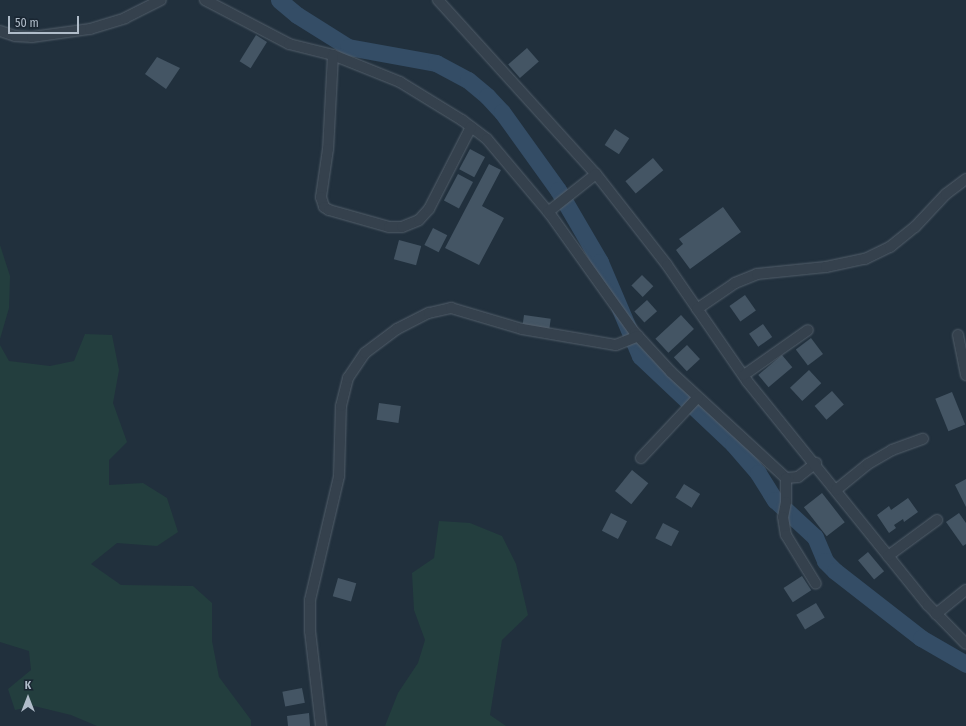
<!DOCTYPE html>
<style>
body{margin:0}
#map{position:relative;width:966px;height:726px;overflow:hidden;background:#21303d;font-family:"Fira Sans Condensed",sans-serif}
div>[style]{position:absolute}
.green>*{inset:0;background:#233e3e}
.river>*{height:17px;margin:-8.5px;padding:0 8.5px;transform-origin:8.5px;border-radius:8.5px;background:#344d66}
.building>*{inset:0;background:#445564;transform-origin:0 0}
.roads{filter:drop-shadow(0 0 1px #535f6b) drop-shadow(0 0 1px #535f6b)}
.street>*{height:10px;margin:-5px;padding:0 5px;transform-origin:5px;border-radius:5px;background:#35414d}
span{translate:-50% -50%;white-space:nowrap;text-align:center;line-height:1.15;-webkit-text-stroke:4px #1a2632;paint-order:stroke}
.north{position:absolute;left:8px;top:678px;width:40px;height:40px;-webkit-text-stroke:3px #1a2632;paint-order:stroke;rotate:0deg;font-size:11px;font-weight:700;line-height:16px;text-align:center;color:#b0bcc9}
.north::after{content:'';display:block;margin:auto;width:14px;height:18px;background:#b0bcc9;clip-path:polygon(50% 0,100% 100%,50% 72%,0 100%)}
.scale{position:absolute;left:8px;top:16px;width:71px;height:18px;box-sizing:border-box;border:2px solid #b0bcc9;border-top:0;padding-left:5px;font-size:12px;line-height:14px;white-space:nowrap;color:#b0bcc9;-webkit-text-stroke:3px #1a2632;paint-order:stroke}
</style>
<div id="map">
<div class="green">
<div style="clip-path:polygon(0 245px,10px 276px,9px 308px,0 339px)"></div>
<div style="clip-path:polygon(85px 334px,112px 335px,119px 370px,113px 403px,127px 442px,109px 460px,109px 485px,143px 483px,167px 498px,178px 532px,157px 546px,117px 543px,91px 564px,121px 585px,193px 586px,212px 603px,212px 641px,219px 677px,251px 720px,251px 726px,97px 726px,71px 715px,34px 706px,15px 710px,8px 689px,31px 670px,29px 651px,0 642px,0 345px,9px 361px,50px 366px,74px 361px)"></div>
<div style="clip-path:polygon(439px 521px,470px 523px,502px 536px,516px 564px,528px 615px,502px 640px,490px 715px,506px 726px,385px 726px,398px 693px,418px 663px,425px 640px,414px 610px,412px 573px,434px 558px)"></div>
</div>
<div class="river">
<div style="left:279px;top:0;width:23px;rotate:40deg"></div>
<div style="left:297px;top:15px;width:60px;rotate:32.1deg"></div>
<div style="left:348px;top:47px;width:89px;rotate:10.3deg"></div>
<div style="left:436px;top:63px;width:36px;rotate:28deg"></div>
<div style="left:468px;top:80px;width:25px;rotate:40deg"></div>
<div style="left:487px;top:96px;width:22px;rotate:47deg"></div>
<div style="left:502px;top:112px;width:96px;rotate:54.3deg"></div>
<div style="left:558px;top:190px;width:83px;rotate:59.7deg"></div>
<div style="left:600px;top:262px;width:102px;rotate:66.9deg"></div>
<div style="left:640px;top:356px;width:128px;rotate:43.4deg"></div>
<div style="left:733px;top:444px;width:38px;rotate:49deg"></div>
<div style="left:758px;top:473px;width:32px;rotate:58deg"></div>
<div style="left:775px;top:500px;width:54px;rotate:42.8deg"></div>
<div style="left:815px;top:537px;width:26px;rotate:67deg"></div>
<div style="left:825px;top:561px;width:14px;rotate:45deg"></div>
<div style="left:835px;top:571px;width:109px;rotate:37.9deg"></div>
<div style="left:921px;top:638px;width:52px;rotate:30deg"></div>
</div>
<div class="building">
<div style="left:256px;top:35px;width:13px;height:31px;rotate:32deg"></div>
<div style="left:527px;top:48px;width:18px;height:25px;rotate:49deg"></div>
<div style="clip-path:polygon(157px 57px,180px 68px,166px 89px,145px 74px)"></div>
<div style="left:615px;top:129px;width:17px;height:19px;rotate:33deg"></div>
<div style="left:470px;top:149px;width:17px;height:23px;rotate:28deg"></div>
<div style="left:653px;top:158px;width:16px;height:36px;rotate:50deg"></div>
<div style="clip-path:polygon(489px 164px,501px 170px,482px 206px,504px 218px,479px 265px,445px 248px)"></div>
<div style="left:458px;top:174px;width:17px;height:30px;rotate:28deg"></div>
<div style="clip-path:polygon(723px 207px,741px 232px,690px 269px,676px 250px,683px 244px,679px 239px)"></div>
<div style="left:433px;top:228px;width:16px;height:19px;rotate:27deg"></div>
<div style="left:399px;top:240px;width:23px;height:20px;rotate:15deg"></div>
<div style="left:642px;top:275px;width:16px;height:15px;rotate:45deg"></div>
<div style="left:745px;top:295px;width:19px;height:19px;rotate:55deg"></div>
<div style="left:647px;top:300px;width:15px;height:17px;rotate:48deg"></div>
<div style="left:524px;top:315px;width:27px;height:11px;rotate:8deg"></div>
<div style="left:681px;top:315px;width:19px;height:35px;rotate:47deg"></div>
<div style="left:763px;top:324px;width:16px;height:17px;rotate:55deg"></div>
<div style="left:811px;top:338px;width:20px;height:19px;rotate:53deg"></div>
<div style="left:687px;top:345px;width:19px;height:18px;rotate:47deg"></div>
<div style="left:782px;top:355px;width:16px;height:31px;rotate:50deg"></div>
<div style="left:809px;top:370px;width:18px;height:26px;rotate:47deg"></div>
<div style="left:832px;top:391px;width:18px;height:23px;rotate:49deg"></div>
<div style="left:952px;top:392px;width:35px;height:18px;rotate:68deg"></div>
<div style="left:379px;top:403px;width:22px;height:17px;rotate:8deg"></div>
<div style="left:632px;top:470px;width:21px;height:27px;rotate:39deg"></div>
<div style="clip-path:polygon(966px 479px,966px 507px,955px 485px)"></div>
<div style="left:684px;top:484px;width:19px;height:16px;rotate:32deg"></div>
<div style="left:822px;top:493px;width:37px;height:23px;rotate:52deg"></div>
<div style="clip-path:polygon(908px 498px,918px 512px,904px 522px,903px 519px,894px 525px,896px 528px,889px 533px,877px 515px,889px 506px,891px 510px)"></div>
<div style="left:611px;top:513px;width:18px;height:20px;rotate:27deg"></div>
<div style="clip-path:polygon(959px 513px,966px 523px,966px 544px,963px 546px,946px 522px)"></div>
<div style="left:663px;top:523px;width:18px;height:17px;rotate:27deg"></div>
<div style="left:868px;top:552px;width:25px;height:13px;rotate:50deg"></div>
<div style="left:802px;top:576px;width:17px;height:22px;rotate:57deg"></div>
<div style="left:338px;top:578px;width:19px;height:19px;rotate:16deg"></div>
<div style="left:816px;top:603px;width:17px;height:23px;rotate:59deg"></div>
<div style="left:302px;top:688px;width:15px;height:20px;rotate:79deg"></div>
<div style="clip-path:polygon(309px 713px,310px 726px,288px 726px,287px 716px)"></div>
</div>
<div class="roads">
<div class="street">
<div style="left:205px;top:0;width:95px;rotate:27.6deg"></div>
<div style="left:289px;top:44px;width:45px;rotate:14deg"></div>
<div style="left:333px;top:55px;width:72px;rotate:21.9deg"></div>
<div style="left:400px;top:82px;width:73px;rotate:31.5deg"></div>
<div style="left:462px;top:120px;width:31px;rotate:37deg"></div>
<div style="left:487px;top:139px;width:98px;rotate:50deg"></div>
<div style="left:550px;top:214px;width:146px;rotate:54.5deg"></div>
<div style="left:635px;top:333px;width:53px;rotate:47.3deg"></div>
<div style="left:671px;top:372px;width:156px;rotate:42.7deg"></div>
<div style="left:786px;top:478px;width:12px;rotate:-5deg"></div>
<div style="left:798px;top:477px;width:23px;rotate:-38deg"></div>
<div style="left:438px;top:0;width:235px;rotate:47.8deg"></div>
<div style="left:596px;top:174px;width:115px;rotate:52deg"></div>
<div style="left:667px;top:265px;width:141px;rotate:55.4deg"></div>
<div style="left:747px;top:381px;width:288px;rotate:51.1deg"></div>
<div style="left:928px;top:605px;width:54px;rotate:45.7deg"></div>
<div style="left:0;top:31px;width:16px;rotate:18deg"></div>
<div style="left:15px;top:36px;width:17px;rotate:3deg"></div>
<div style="left:32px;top:37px;width:59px;rotate:-7.9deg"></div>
<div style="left:90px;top:29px;width:37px;rotate:-17deg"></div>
<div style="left:125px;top:18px;width:40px;rotate:-26.6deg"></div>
<div style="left:333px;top:55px;width:94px;rotate:93deg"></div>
<div style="left:328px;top:149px;width:49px;rotate:98.3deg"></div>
<div style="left:321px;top:197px;width:10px;rotate:73deg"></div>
<div style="left:324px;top:207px;width:6px;rotate:31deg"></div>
<div style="left:329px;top:210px;width:62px;rotate:15.8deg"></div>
<div style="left:389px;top:227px;width:13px"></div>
<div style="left:402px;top:227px;width:18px;rotate:-22deg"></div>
<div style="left:419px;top:220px;width:15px;rotate:-48deg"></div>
<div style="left:429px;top:209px;width:92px;rotate:-62.9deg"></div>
<div style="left:548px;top:212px;width:61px;rotate:-38.4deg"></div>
<div style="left:697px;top:309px;width:46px;rotate:-34.4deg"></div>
<div style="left:735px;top:283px;width:24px;rotate:-22deg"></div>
<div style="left:757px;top:274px;width:69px;rotate:-5.8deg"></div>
<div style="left:826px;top:267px;width:40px;rotate:-12deg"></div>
<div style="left:865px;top:259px;width:28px;rotate:-26deg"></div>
<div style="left:890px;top:247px;width:32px;rotate:-39deg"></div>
<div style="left:915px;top:227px;width:45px;rotate:-46.8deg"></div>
<div style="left:946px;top:194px;width:25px;rotate:-37deg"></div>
<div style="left:958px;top:335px;width:41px;rotate:78.7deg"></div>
<div style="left:744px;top:375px;width:78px;rotate:-35.1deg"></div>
<div style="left:641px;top:458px;width:83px;rotate:-46.9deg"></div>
<div style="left:786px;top:478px;width:24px;rotate:90deg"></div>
<div style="left:786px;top:502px;width:15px;rotate:101deg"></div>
<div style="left:783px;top:517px;width:18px;rotate:81deg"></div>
<div style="left:786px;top:535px;width:57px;rotate:58.5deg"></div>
<div style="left:836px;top:490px;width:41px;rotate:-39.1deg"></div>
<div style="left:868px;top:464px;width:28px;rotate:-30deg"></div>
<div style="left:892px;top:450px;width:33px;rotate:-20deg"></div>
<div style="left:888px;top:556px;width:61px;rotate:-36.3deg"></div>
<div style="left:936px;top:614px;width:38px;rotate:-39deg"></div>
<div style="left:321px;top:726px;width:96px;rotate:-96.6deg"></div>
<div style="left:310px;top:631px;width:31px;rotate:-90deg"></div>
<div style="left:310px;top:600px;width:127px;rotate:-76.8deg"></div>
<div style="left:339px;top:476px;width:70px;rotate:-88.4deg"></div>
<div style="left:341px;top:406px;width:29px;rotate:-76deg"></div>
<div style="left:348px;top:378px;width:30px;rotate:-56deg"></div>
<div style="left:365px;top:353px;width:40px;rotate:-37deg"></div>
<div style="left:397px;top:329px;width:36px;rotate:-27deg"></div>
<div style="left:429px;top:313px;width:23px;rotate:-13deg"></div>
<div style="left:451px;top:308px;width:74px;rotate:16.5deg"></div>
<div style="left:522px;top:329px;width:95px;rotate:9.7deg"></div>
<div style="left:616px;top:345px;width:24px;rotate:-22deg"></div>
</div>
</div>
<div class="north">K</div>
<div class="scale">50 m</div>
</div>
